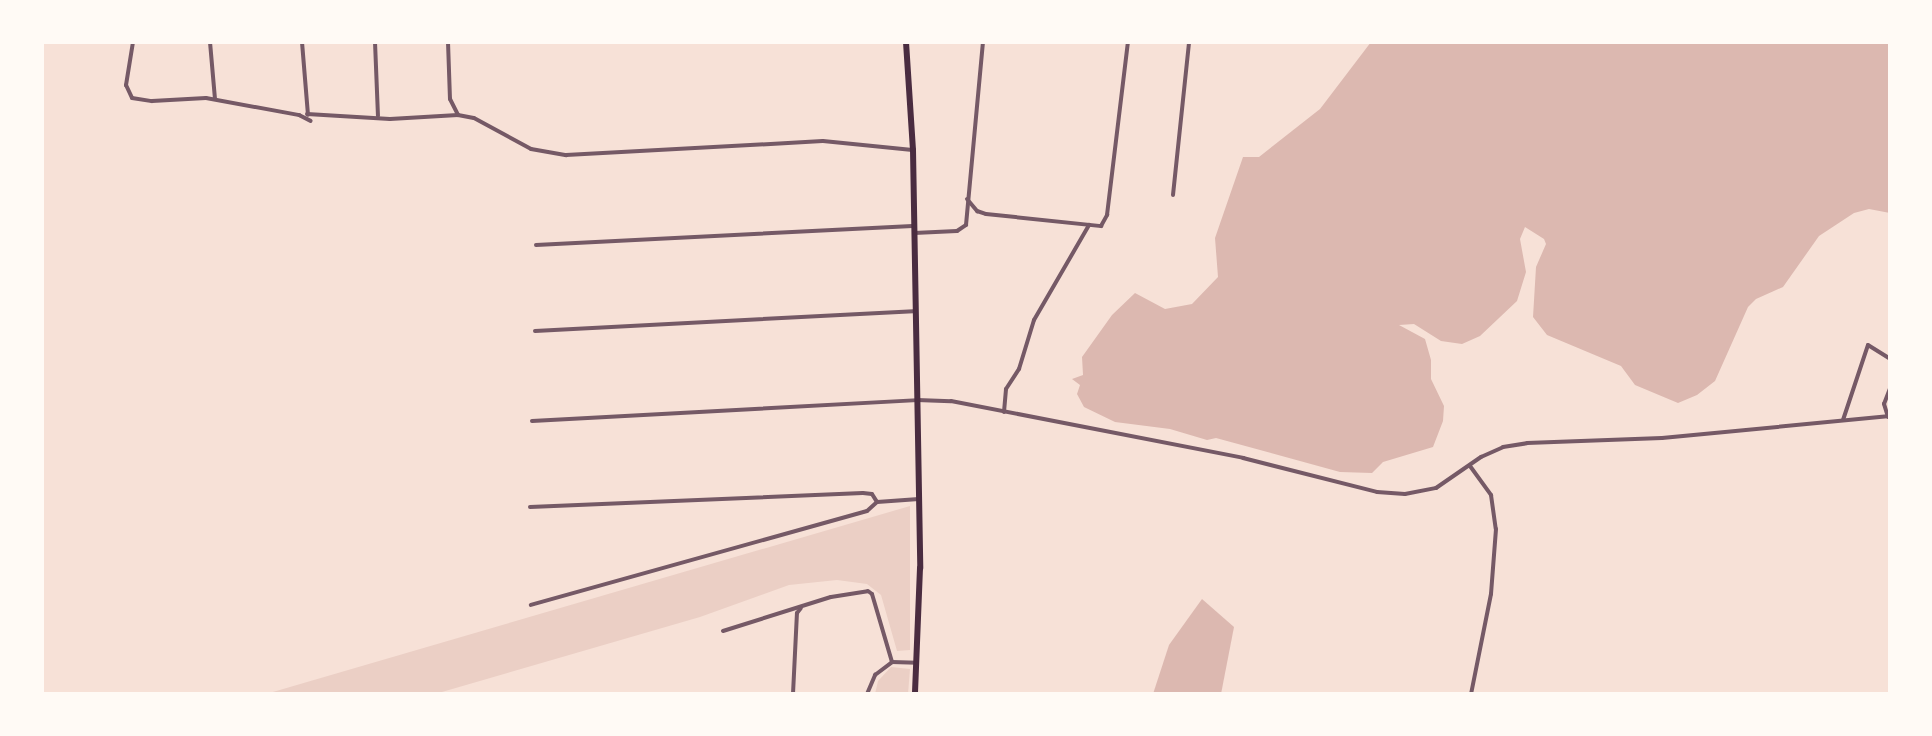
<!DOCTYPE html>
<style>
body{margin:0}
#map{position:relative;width:1932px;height:736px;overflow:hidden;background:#f7e1d7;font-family:"DM Sans",sans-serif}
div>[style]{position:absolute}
.green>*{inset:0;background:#ebcfc5}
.water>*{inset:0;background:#dcb8b0}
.minor>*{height:4px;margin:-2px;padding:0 2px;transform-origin:2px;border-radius:2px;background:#755966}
.secondary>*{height:6px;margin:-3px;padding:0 3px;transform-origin:3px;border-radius:3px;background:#4a2c40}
span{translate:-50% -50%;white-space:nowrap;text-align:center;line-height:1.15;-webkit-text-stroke:7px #fffaf5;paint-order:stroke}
.frame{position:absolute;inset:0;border:44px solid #fffaf5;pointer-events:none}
</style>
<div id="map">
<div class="green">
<div style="clip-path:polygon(910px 506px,910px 650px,897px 651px,881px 595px,867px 584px,837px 580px,789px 585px,700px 617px,435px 694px,266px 694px)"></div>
<div style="clip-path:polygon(891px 667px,910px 669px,908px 694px,875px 694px,878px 681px)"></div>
</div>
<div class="water">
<div style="clip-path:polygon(1371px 42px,1890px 42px,1890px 213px,1869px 209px,1854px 213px,1819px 236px,1783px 287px,1756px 299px,1748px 307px,1715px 381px,1697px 395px,1678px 403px,1635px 385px,1621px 366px,1547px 335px,1533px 317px,1536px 267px,1546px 244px,1544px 239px,1525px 227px,1520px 239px,1526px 272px,1517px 301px,1480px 336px,1462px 344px,1441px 341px,1414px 324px,1399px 325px,1425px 339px,1431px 360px,1431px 379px,1444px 406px,1443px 421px,1433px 447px,1383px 462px,1372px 473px,1340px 472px,1216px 438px,1207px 440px,1170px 429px,1115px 422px,1084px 407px,1077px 394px,1080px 385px,1072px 379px,1083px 375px,1082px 357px,1112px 315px,1135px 293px,1165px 309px,1192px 304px,1218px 277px,1215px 238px,1243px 157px,1259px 157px,1320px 109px)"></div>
<div style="clip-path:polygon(1202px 599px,1234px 627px,1221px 694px,1153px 694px,1169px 645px)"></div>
</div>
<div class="minor">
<div style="left:133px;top:42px;width:44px;rotate:99.2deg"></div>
<div style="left:126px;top:85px;width:14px;rotate:65deg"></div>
<div style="left:132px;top:98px;width:20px;rotate:9deg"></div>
<div style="left:152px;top:101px;width:54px;rotate:-3.2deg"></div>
<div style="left:206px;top:98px;width:95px;rotate:10.4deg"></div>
<div style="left:299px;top:115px;width:13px;rotate:27deg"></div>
<div style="left:210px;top:42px;width:57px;rotate:85deg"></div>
<div style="left:302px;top:42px;width:73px;rotate:85.3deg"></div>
<div style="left:375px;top:42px;width:74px;rotate:87.7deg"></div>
<div style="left:448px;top:42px;width:57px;rotate:88deg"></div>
<div style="left:450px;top:99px;width:18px;rotate:63deg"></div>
<div style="left:307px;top:114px;width:83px;rotate:3.4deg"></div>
<div style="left:390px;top:119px;width:68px;rotate:-3.4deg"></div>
<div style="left:458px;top:115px;width:16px;rotate:11deg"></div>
<div style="left:474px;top:118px;width:65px;rotate:28.5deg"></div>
<div style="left:531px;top:149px;width:36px;rotate:10deg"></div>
<div style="left:566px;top:155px;width:257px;rotate:-3.1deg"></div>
<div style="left:823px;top:141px;width:90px;rotate:5.7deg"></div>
<div style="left:1173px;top:195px;width:154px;rotate:-84deg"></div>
<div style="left:967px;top:199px;width:16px;rotate:50deg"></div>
<div style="left:977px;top:211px;width:9px;rotate:18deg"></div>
<div style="left:986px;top:214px;width:116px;rotate:6deg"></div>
<div style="left:1101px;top:226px;width:13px;rotate:-61deg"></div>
<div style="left:1107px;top:215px;width:174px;rotate:-83.1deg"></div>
<div style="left:914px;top:233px;width:43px;rotate:-2.7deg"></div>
<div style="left:957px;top:231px;width:11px;rotate:-34deg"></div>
<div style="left:966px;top:225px;width:184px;rotate:-84.7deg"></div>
<div style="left:536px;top:245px;width:377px;rotate:-2.9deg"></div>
<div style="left:535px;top:331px;width:379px;rotate:-3deg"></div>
<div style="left:1004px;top:412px;width:23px;rotate:-85deg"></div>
<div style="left:1006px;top:389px;width:24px;rotate:-57deg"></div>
<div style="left:1019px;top:369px;width:51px;rotate:-73deg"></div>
<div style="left:1034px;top:320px;width:110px;rotate:-59.9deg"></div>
<div style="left:1888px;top:417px;width:14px;rotate:-107deg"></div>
<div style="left:1884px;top:404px;width:17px;rotate:-69deg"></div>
<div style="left:1843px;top:420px;width:79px;rotate:-71.6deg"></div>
<div style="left:1868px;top:345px;width:26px;rotate:32deg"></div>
<div style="left:532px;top:421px;width:386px;rotate:-3.1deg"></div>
<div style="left:917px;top:400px;width:34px;rotate:2deg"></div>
<div style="left:951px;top:401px;width:298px;rotate:11deg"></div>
<div style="left:1243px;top:458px;width:138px;rotate:14.2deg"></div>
<div style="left:1377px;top:492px;width:28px;rotate:4deg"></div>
<div style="left:1405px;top:494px;width:32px;rotate:-11deg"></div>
<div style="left:1436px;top:488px;width:55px;rotate:-34.6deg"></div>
<div style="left:1481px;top:457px;width:24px;rotate:-24deg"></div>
<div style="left:1503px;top:447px;width:24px;rotate:-9deg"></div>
<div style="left:1527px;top:443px;width:135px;rotate:-2.1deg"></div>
<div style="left:1662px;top:438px;width:229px;rotate:-5.5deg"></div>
<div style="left:1470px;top:466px;width:36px;rotate:54deg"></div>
<div style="left:1491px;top:495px;width:34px;rotate:82deg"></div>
<div style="left:1496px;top:529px;width:65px;rotate:94.4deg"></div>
<div style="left:1491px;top:594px;width:102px;rotate:101.3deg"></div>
<div style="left:877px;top:502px;width:42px;rotate:-4.1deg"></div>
<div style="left:530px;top:507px;width:333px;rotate:-2.4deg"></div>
<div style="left:863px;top:493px;width:9px;rotate:6deg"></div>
<div style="left:872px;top:494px;width:9px;rotate:58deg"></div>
<div style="left:877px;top:502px;width:13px;rotate:138deg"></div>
<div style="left:867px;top:511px;width:349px;rotate:164.4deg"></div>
<div style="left:723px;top:631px;width:113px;rotate:-17.5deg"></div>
<div style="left:831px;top:597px;width:37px;rotate:-9deg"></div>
<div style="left:868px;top:591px;width:5px;rotate:37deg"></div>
<div style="left:872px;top:594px;width:71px;rotate:73.6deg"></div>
<div style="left:793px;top:694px;width:81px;rotate:-87.2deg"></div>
<div style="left:797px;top:613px;width:6px;rotate:-51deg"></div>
<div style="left:867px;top:694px;width:21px;rotate:-67deg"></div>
<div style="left:875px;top:675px;width:21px;rotate:-37deg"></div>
<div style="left:892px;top:662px;width:25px;rotate:2deg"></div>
</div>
<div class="secondary">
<div style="left:906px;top:42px;width:108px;rotate:86.3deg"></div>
<div style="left:913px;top:150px;width:418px;rotate:89deg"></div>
<div style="left:920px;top:568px;width:126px;rotate:92.3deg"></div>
</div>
<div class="frame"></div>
</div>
